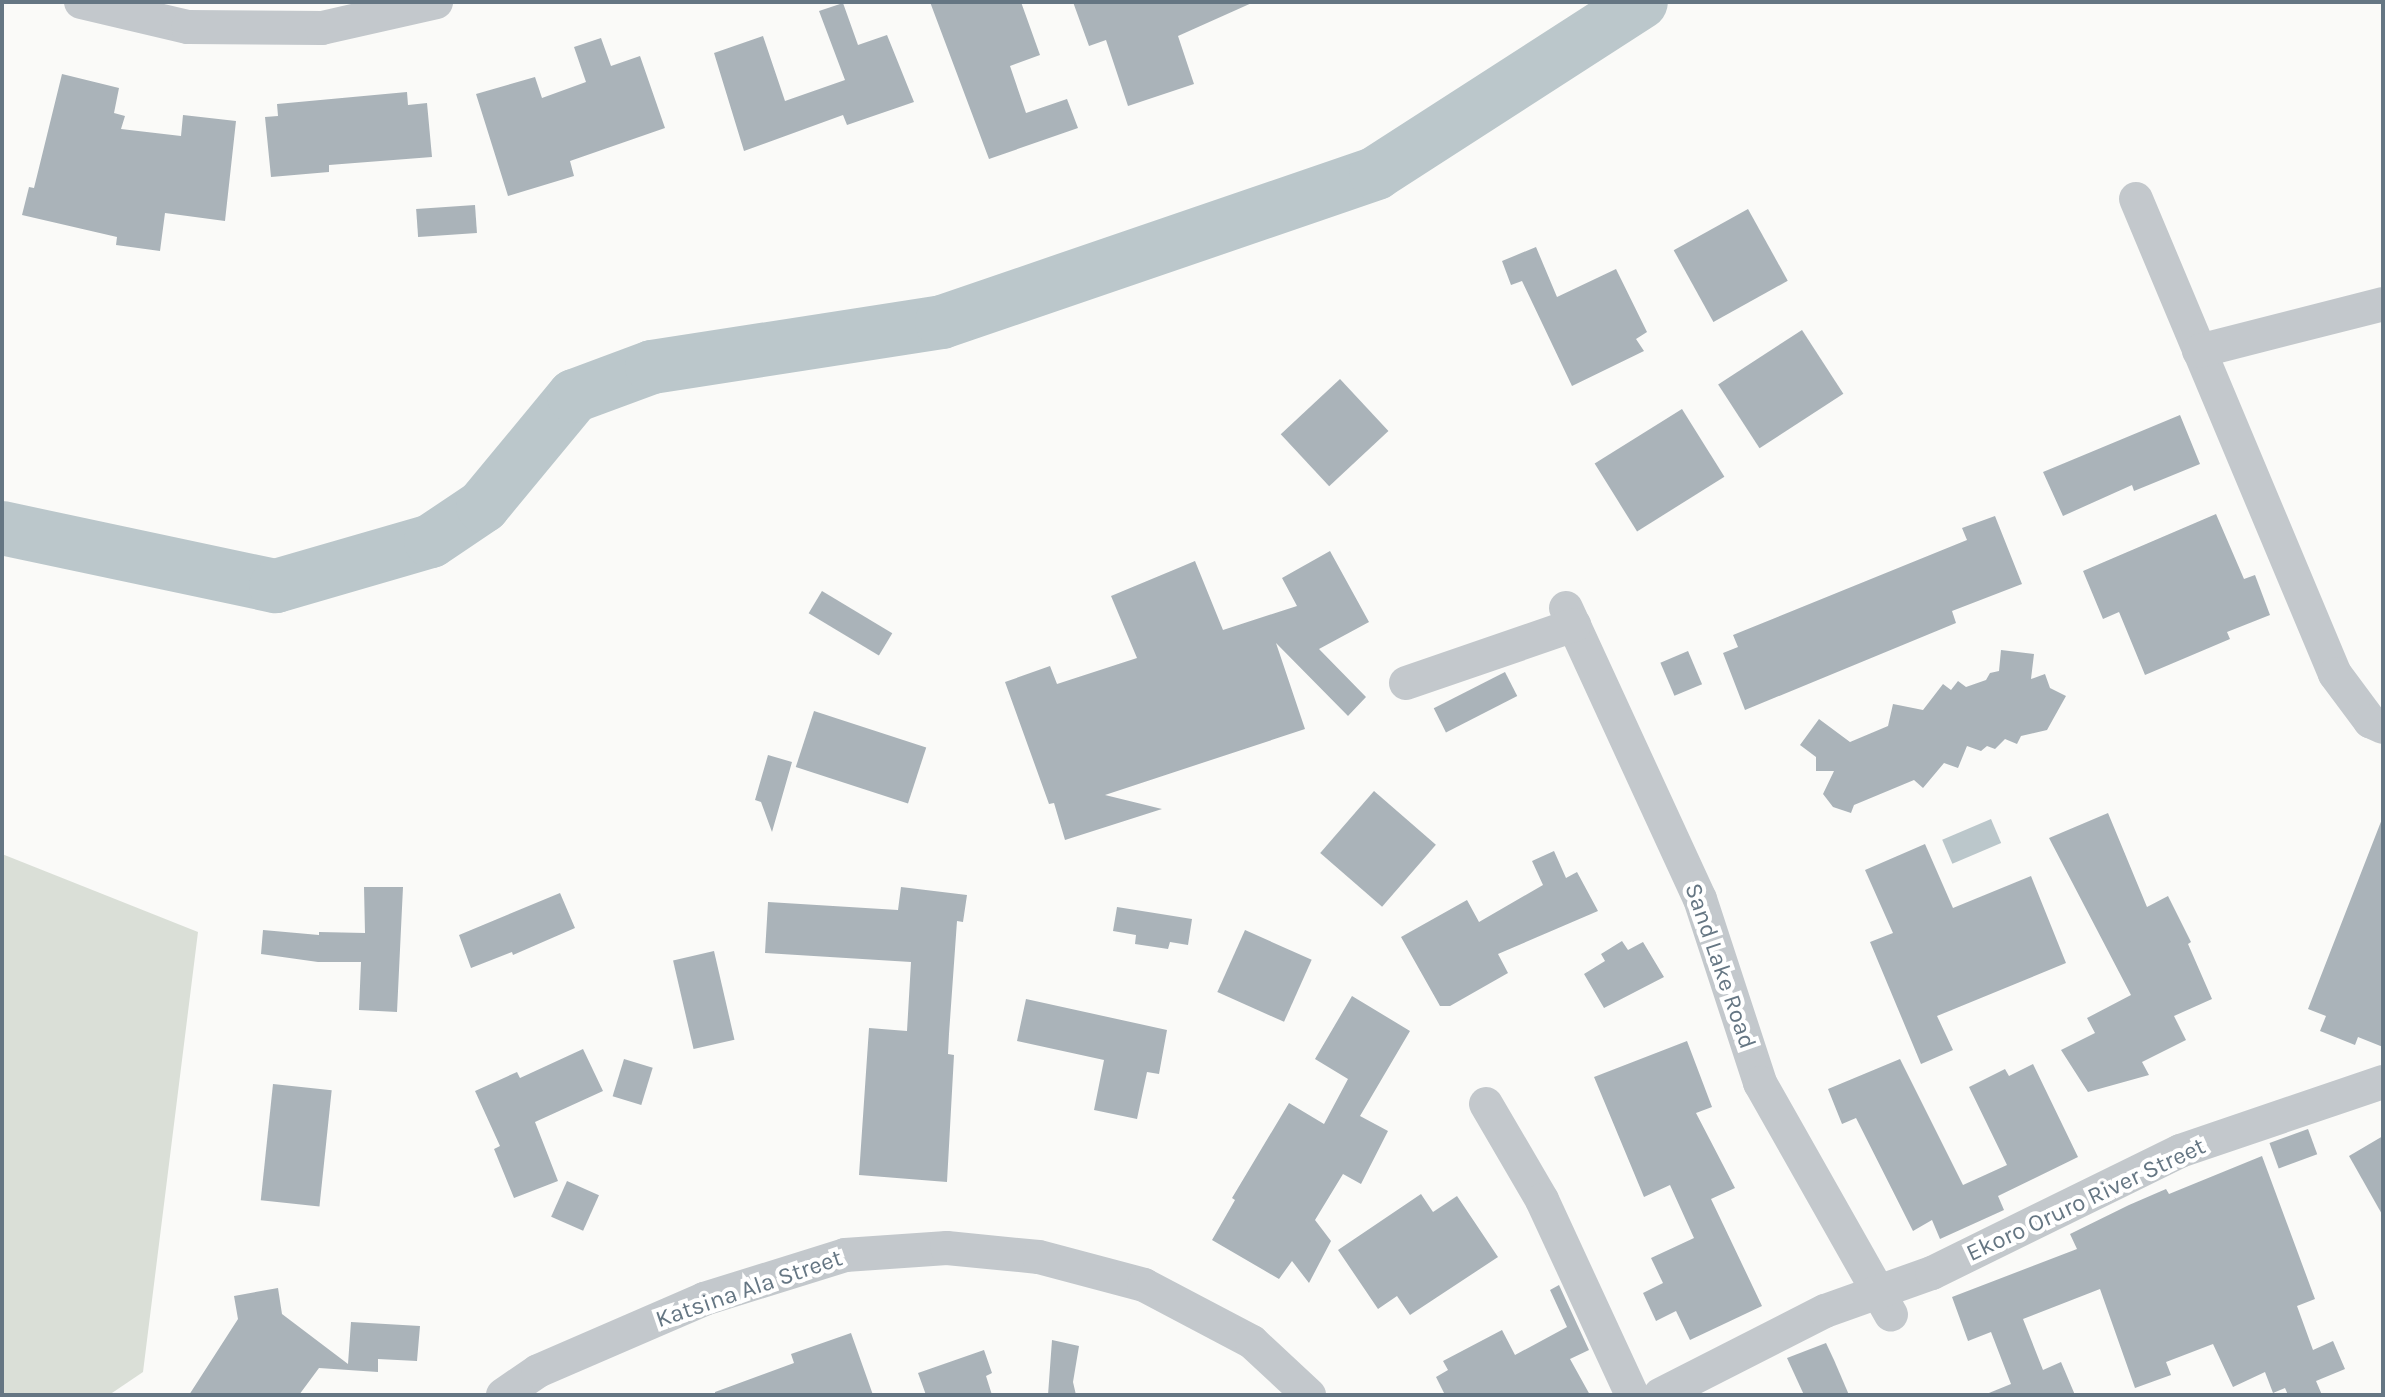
<!DOCTYPE html>
<style>
body{margin:0}
#map{position:relative;width:2385px;height:1397px;overflow:hidden;background:#fafaf8;font-family:Karla,sans-serif}
div>[style]{position:absolute}
.green>*{inset:0;background:#dadfd7}
.water>*{inset:0;background:#bbc7cb;transform-origin:0 0}
.river>*{height:54px;margin:-27px;padding:0 27px;transform-origin:27px;border-radius:27px;background:#bbc7cb}
.building>*{inset:0;background:#aab3b9;transform-origin:0 0}
.street>*{height:34px;margin:-17px;padding:0 17px;transform-origin:17px;border-radius:17px;background:#c3c8cc}
span{translate:-50% -50%;white-space:nowrap;text-align:center;line-height:1.15;-webkit-text-stroke:8px #fff;paint-order:stroke}
.street-label{font-size:24px;color:#657683}
.frame{position:absolute;inset:0;border:4px solid #657683;pointer-events:none}
</style>
<div id="map">
<div class="green">
<div style="clip-path:polygon(2px 854px,198px 932px,143px 1372px,109px 1395px,2px 1395px)"></div>
</div>
<div class="water">
<div style="left:1991px;top:819px;width:26px;height:53px;rotate:67deg"></div>
</div>
<div class="river">
<div style="left:2px;top:528px;width:280px;rotate:12deg"></div>
<div style="left:276px;top:586px;width:161px;rotate:-16.2deg"></div>
<div style="left:431px;top:541px;width:63px;rotate:-33.9deg"></div>
<div style="left:483px;top:506px;width:143px;rotate:-50.4deg"></div>
<div style="left:574px;top:396px;width:83px;rotate:-20.4deg"></div>
<div style="left:652px;top:367px;width:293px;rotate:-8.8deg"></div>
<div style="left:942px;top:322px;width:459px;rotate:-18.9deg"></div>
<div style="left:1376px;top:173px;width:315px;rotate:-32.8deg"></div>
</div>
<div class="building">
<div style="clip-path:polygon(930px 2px,1021px 2px,1040px 55px,1010px 66px,1026px 113px,1067px 99px,1078px 128px,989px 159px)"></div>
<div style="clip-path:polygon(1073px 2px,1254px 2px,1178px 36px,1194px 84px,1128px 106px,1106px 40px,1089px 46px)"></div>
<div style="clip-path:polygon(843px 3px,858px 45px,887px 35px,914px 102px,847px 125px,843px 115px,744px 151px,714px 53px,763px 36px,785px 101px,845px 80px,819px 11px)"></div>
<div style="clip-path:polygon(601px 38px,611px 66px,640px 56px,665px 128px,570px 161px,574px 176px,508px 196px,476px 94px,535px 77px,542px 98px,586px 82px,574px 47px)"></div>
<div style="clip-path:polygon(62px 74px,119px 88px,114px 113px,125px 116px,121px 129px,181px 136px,183px 115px,236px 121px,225px 221px,165px 213px,160px 251px,116px 245px,117px 237px,22px 215px,29px 187px,34px 188px)"></div>
<div style="clip-path:polygon(407px 92px,408px 105px,427px 103px,432px 157px,329px 165px,329px 172px,271px 177px,265px 117px,278px 116px,277px 104px)"></div>
<div style="left:475px;top:205px;width:28px;height:59px;rotate:86deg"></div>
<div style="left:1748px;top:209px;width:82px;height:85px;rotate:61deg"></div>
<div style="clip-path:polygon(1536px 247px,1557px 297px,1616px 269px,1647px 332px,1636px 339px,1644px 351px,1572px 386px,1522px 281px,1511px 285px,1502px 261px)"></div>
<div style="left:1802px;top:330px;width:76px;height:100px;rotate:57deg"></div>
<div style="left:1340px;top:379px;width:71px;height:81px;rotate:47deg"></div>
<div style="left:1682px;top:409px;width:80px;height:103px;rotate:58deg"></div>
<div style="clip-path:polygon(2180px 415px,2200px 464px,2134px 491px,2132px 485px,2063px 516px,2043px 472px)"></div>
<div style="clip-path:polygon(2216px 514px,2244px 579px,2255px 575px,2270px 615px,2227px 632px,2230px 639px,2145px 675px,2119px 612px,2103px 619px,2083px 571px)"></div>
<div style="clip-path:polygon(1995px 516px,2022px 584px,1952px 611px,1956px 623px,1745px 710px,1723px 653px,1738px 647px,1733px 635px,1967px 540px,1962px 528px)"></div>
<div style="clip-path:polygon(1330px 551px,1369px 622px,1319px 649px,1366px 697px,1348px 716px,1276px 643px,1305px 729px,1105px 795px,1162px 809px,1065px 840px,1054px 803px,1049px 804px,1005px 682px,1050px 666px,1057px 684px,1137px 658px,1111px 596px,1195px 561px,1223px 630px,1297px 606px,1282px 578px)"></div>
<div style="left:822px;top:591px;width:82px;height:26px;rotate:31deg"></div>
<div style="clip-path:polygon(2001px 650px,2034px 654px,2031px 679px,2045px 674px,2050px 688px,2066px 696px,2047px 730px,2021px 736px,2017px 744px,2005px 739px,1995px 749px,1987px 746px,1981px 751px,1967px 746px,1958px 768px,1944px 763px,1923px 788px,1914px 780px,1854px 805px,1851px 813px,1833px 807px,1823px 794px,1834px 771px,1816px 771px,1816px 757px,1800px 745px,1819px 719px,1850px 742px,1888px 726px,1893px 704px,1923px 710px,1943px 684px,1951px 690px,1958px 681px,1966px 687px,1986px 680px,1990px 673px,1999px 671px)"></div>
<div style="left:1688px;top:651px;width:36px;height:30px;rotate:67deg"></div>
<div style="left:1505px;top:672px;width:27px;height:80px;rotate:63deg"></div>
<div style="left:814px;top:711px;width:118px;height:59px;rotate:18deg"></div>
<div style="clip-path:polygon(768px 755px,792px 762px,772px 832px,761px 802px,755px 800px)"></div>
<div style="left:1374px;top:791px;width:82px;height:82px;rotate:41deg"></div>
<div style="clip-path:polygon(2108px 813px,2147px 907px,2168px 896px,2191px 942px,2188px 944px,2212px 999px,2174px 1016px,2186px 1040px,2142px 1062px,2149px 1075px,2088px 1092px,2061px 1050px,2095px 1033px,2087px 1018px,2131px 995px,2049px 838px)"></div>
<div style="clip-path:polygon(2382px 819px,2383px 819px,2383px 1047px,2358px 1037px,2355px 1045px,2320px 1031px,2326px 1016px,2308px 1009px)"></div>
<div style="clip-path:polygon(1925px 844px,1953px 908px,2031px 876px,2066px 963px,1937px 1016px,1953px 1050px,1921px 1064px,1870px 942px,1893px 933px,1865px 870px)"></div>
<div style="clip-path:polygon(1554px 851px,1566px 878px,1577px 872px,1598px 911px,1498px 954px,1508px 973px,1450px 1006px,1440px 1006px,1401px 937px,1467px 900px,1479px 922px,1543px 885px,1532px 861px)"></div>
<div style="clip-path:polygon(364px 887px,403px 887px,397px 1012px,359px 1010px,361px 962px,318px 962px,261px 954px,263px 930px,319px 935px,319px 932px,365px 933px)"></div>
<div style="clip-path:polygon(901px 887px,967px 895px,963px 922px,957px 921px,949px 1034px,948px 1054px,954px 1055px,947px 1182px,859px 1175px,869px 1028px,907px 1031px,911px 962px,765px 953px,768px 902px,898px 910px)"></div>
<div style="clip-path:polygon(560px 893px,575px 928px,513px 955px,512px 952px,471px 968px,459px 935px)"></div>
<div style="clip-path:polygon(1117px 907px,1192px 919px,1188px 945px,1170px 942px,1168px 949px,1135px 944px,1136px 935px,1113px 931px)"></div>
<div style="left:1245px;top:930px;width:73px;height:68px;rotate:24deg"></div>
<div style="clip-path:polygon(1622px 941px,1628px 950px,1643px 942px,1664px 977px,1604px 1008px,1584px 974px,1605px 961px,1601px 954px)"></div>
<div style="left:714px;top:951px;width:91px;height:42px;rotate:77deg"></div>
<div style="clip-path:polygon(1352px 996px,1410px 1031px,1360px 1116px,1388px 1131px,1361px 1184px,1343px 1174px,1315px 1220px,1331px 1241px,1309px 1283px,1292px 1261px,1279px 1279px,1212px 1240px,1235px 1200px,1232px 1198px,1289px 1103px,1324px 1124px,1348px 1079px,1315px 1059px)"></div>
<div style="clip-path:polygon(1026px 999px,1167px 1030px,1159px 1074px,1147px 1072px,1137px 1119px,1094px 1110px,1104px 1060px,1017px 1041px)"></div>
<div style="clip-path:polygon(1687px 1041px,1712px 1107px,1696px 1113px,1735px 1188px,1711px 1199px,1762px 1306px,1690px 1340px,1676px 1311px,1656px 1321px,1643px 1293px,1663px 1283px,1651px 1258px,1694px 1238px,1670px 1185px,1644px 1197px,1594px 1077px)"></div>
<div style="clip-path:polygon(583px 1049px,603px 1091px,535px 1122px,558px 1181px,514px 1198px,494px 1149px,500px 1146px,475px 1091px,517px 1072px,520px 1078px)"></div>
<div style="left:624px;top:1059px;width:30px;height:39px;rotate:17deg"></div>
<div style="clip-path:polygon(1900px 1059px,1963px 1185px,2007px 1165px,1969px 1087px,2005px 1069px,2009px 1076px,2033px 1064px,2078px 1157px,1998px 1196px,2004px 1210px,1940px 1239px,1932px 1220px,1913px 1231px,1856px 1118px,1842px 1124px,1828px 1089px)"></div>
<div style="left:273px;top:1084px;width:59px;height:117px;rotate:6deg"></div>
<div style="left:2308px;top:1129px;width:27px;height:41px;rotate:70deg"></div>
<div style="clip-path:polygon(2383px 1136px,2383px 1216px,2349px 1156px)"></div>
<div style="clip-path:polygon(2262px 1156px,2315px 1299px,2297px 1306px,2313px 1350px,2333px 1341px,2345px 1369px,2316px 1381px,2322px 1395px,2288px 1395px,2285px 1388px,2273px 1393px,2265px 1372px,2233px 1387px,2213px 1344px,2166px 1362px,2171px 1375px,2135px 1388px,2100px 1289px,2023px 1319px,2043px 1370px,2061px 1362px,2075px 1395px,1984px 1395px,2011px 1384px,1991px 1332px,1968px 1341px,1952px 1297px,2077px 1249px,2070px 1234px,2129px 1205px,2166px 1189px,2169px 1194px)"></div>
<div style="left:567px;top:1181px;width:35px;height:39px;rotate:24deg"></div>
<div style="clip-path:polygon(1421px 1194px,1433px 1212px,1457px 1196px,1498px 1257px,1410px 1315px,1397px 1296px,1378px 1309px,1338px 1250px)"></div>
<div style="clip-path:polygon(1559px 1285px,1589px 1350px,1570px 1359px,1590px 1395px,1445px 1395px,1436px 1377px,1448px 1370px,1443px 1361px,1502px 1330px,1515px 1355px,1567px 1327px,1550px 1290px)"></div>
<div style="clip-path:polygon(278px 1288px,282px 1314px,348px 1364px,351px 1322px,420px 1326px,417px 1361px,378px 1359px,378px 1372px,319px 1368px,299px 1395px,189px 1395px,238px 1319px,234px 1296px)"></div>
<div style="clip-path:polygon(851px 1333px,873px 1395px,715px 1395px,715px 1392px,794px 1363px,791px 1354px)"></div>
<div style="clip-path:polygon(1052px 1340px,1079px 1346px,1073px 1382px,1076px 1395px,1048px 1395px)"></div>
<div style="clip-path:polygon(1826px 1343px,1834px 1360px,1849px 1395px,1804px 1395px,1787px 1358px)"></div>
<div style="clip-path:polygon(984px 1350px,992px 1373px,986px 1376px,992px 1395px,926px 1395px,918px 1373px)"></div>
</div>
<div class="street">
<div style="left:81px;top:2px;width:110px;rotate:13.2deg"></div>
<div style="left:188px;top:27px;width:134px;rotate:0.4deg"></div>
<div style="left:322px;top:28px;width:117px;rotate:-12.8deg"></div>
<div style="left:2136px;top:199px;width:515px;rotate:67.27deg"></div>
<div style="left:2335px;top:674px;width:59px;rotate:53.3deg"></div>
<div style="left:2370px;top:721px;width:14px;rotate:25deg"></div>
<div style="left:2199px;top:351px;width:190px;rotate:-14.3deg"></div>
<div style="left:1566px;top:608px;width:320px;rotate:65.3deg"></div>
<div style="left:1700px;top:899px;width:194px;rotate:71.9deg"></div>
<div style="left:1760px;top:1083px;width:266px;rotate:60.5deg"></div>
<div style="left:1406px;top:683px;width:178px;rotate:-19deg"></div>
<div style="left:1486px;top:1104px;width:111px;rotate:59.7deg"></div>
<div style="left:1542px;top:1200px;width:215px;rotate:65.2deg"></div>
<div style="left:503px;top:1395px;width:42px;rotate:-34.4deg"></div>
<div style="left:538px;top:1371px;width:181px;rotate:-23.4deg"></div>
<div style="left:704px;top:1299px;width:148px;rotate:-17.3deg"></div>
<div style="left:845px;top:1255px;width:102px;rotate:-3.9deg"></div>
<div style="left:947px;top:1248px;width:92px;rotate:5.6deg"></div>
<div style="left:1039px;top:1257px;width:109px;rotate:14.9deg"></div>
<div style="left:1144px;top:1285px;width:122px;rotate:27.8deg"></div>
<div style="left:1252px;top:1342px;width:78px;rotate:42.9deg"></div>
<div style="left:1660px;top:1395px;width:185px;rotate:-27deg"></div>
<div style="left:1825px;top:1311px;width:114px;rotate:-19.6deg"></div>
<div style="left:1932px;top:1273px;width:276px;rotate:-26.2deg"></div>
<div style="left:2180px;top:1151px;width:214px;rotate:-18.8deg"></div>
</div>
<div class="street-label">
<span style="left:1720px;top:966px;rotate:71deg">Sand Lake Road</span>
<span style="left:2086px;top:1200px;rotate:-25deg">Ekoro Oruro River Street</span>
<span style="left:749px;top:1289px;rotate:-19deg">Katsina Ala Street</span>
</div>
<div class="frame"></div>
</div>
